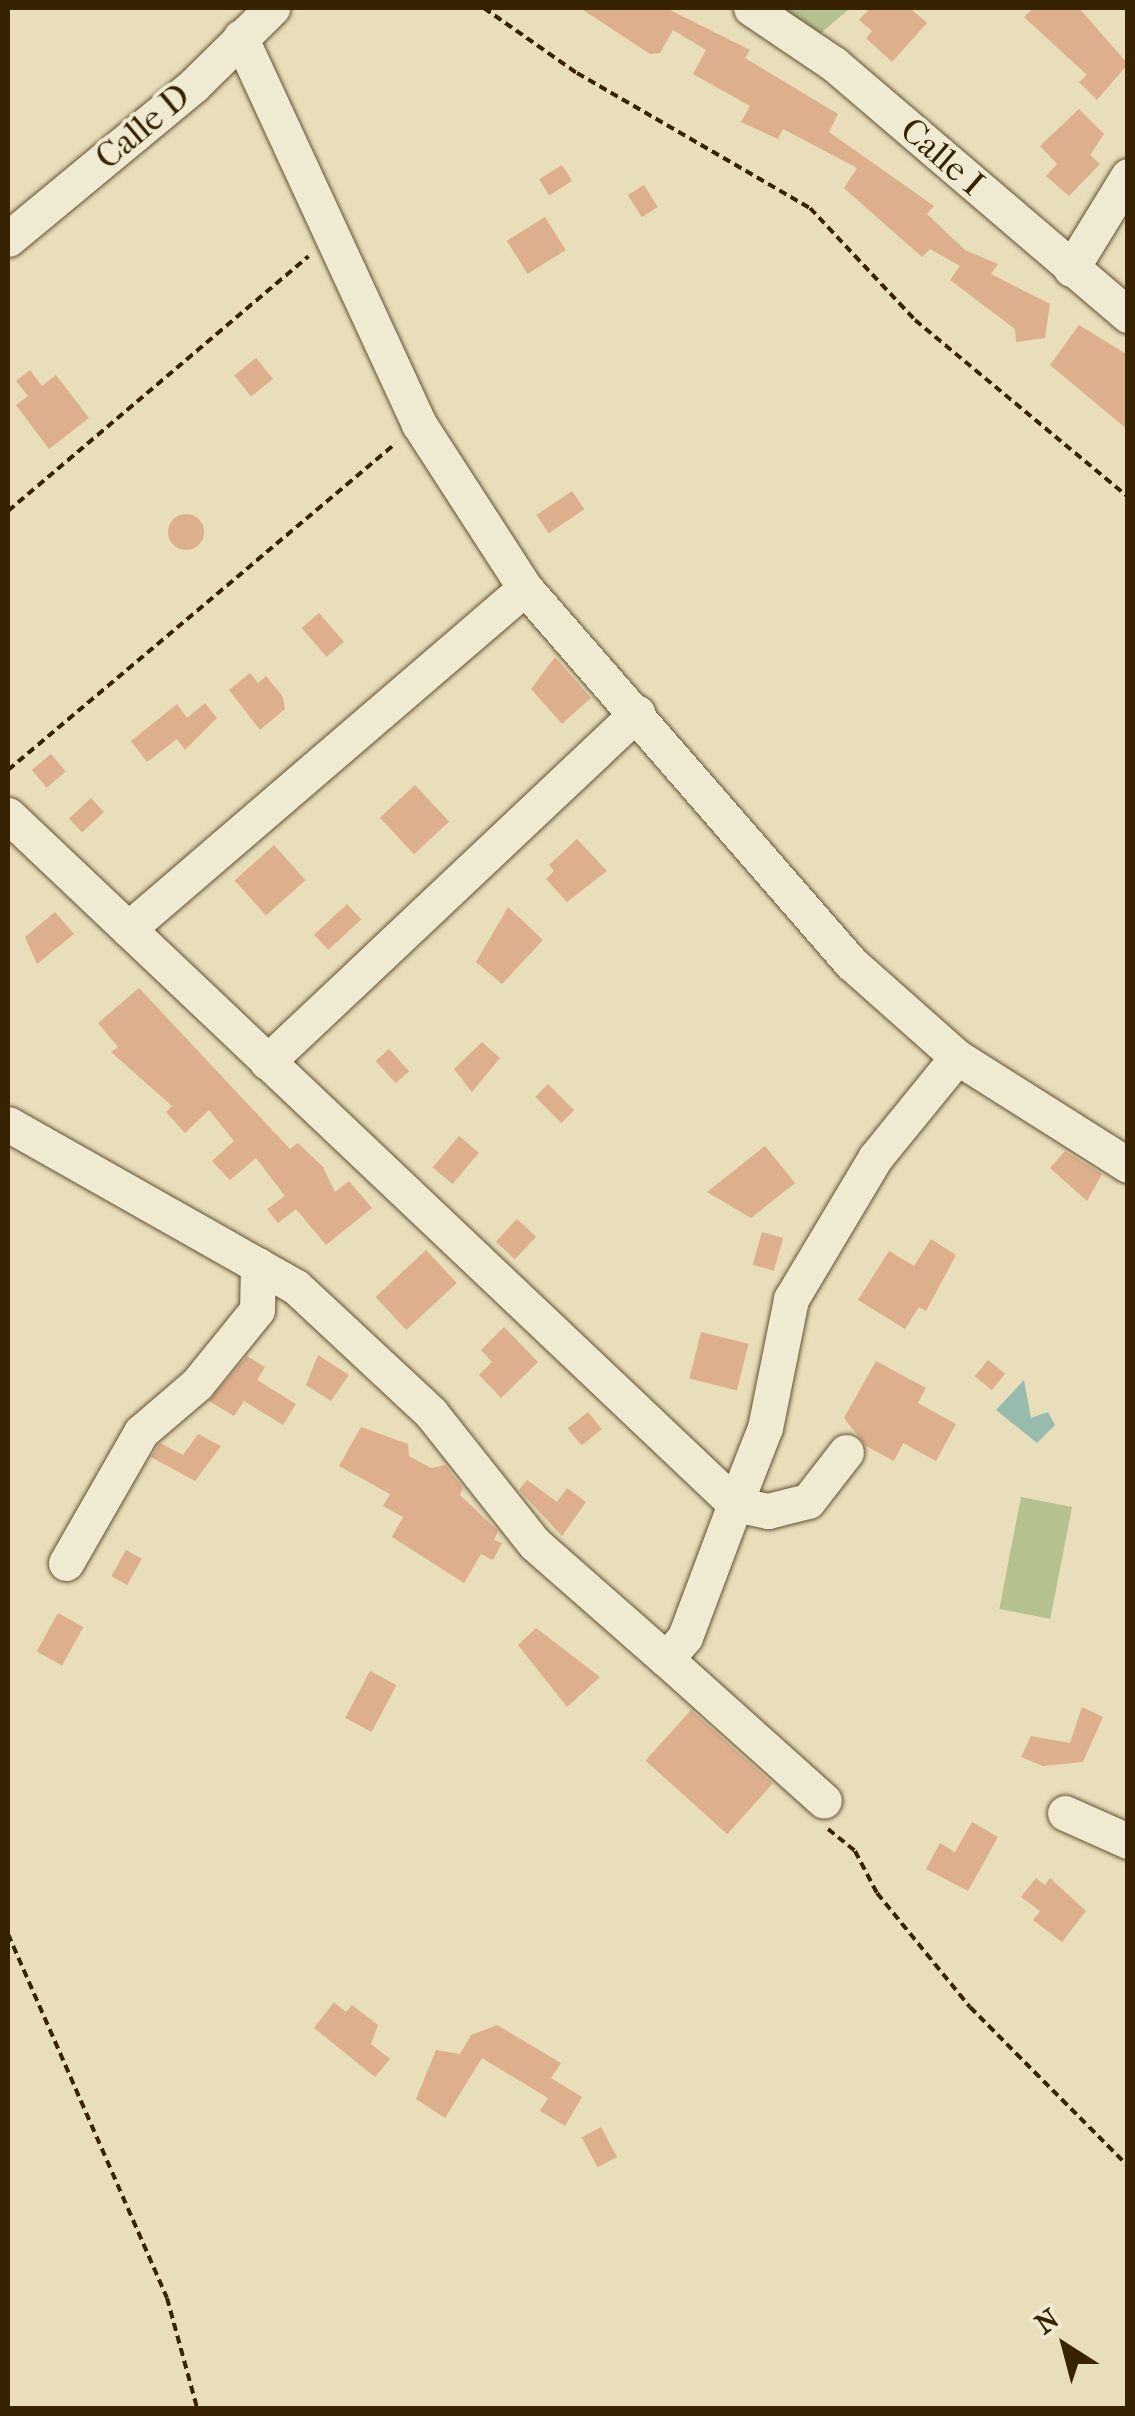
<!DOCTYPE html>
<style>
body{margin:0}
#map{position:relative;width:1135px;height:2416px;overflow:hidden;background:#e8deba;font-family:"IM FELL French Canon",serif}
div>[style]{position:absolute}
.green>*{inset:0;background:#b6c190;transform-origin:0 0}
.water>*{inset:0;background:#97bcae}
.building>*{inset:0;background:#ddaf8c;transform-origin:0 0}
.round{border-radius:50%}
.path>*{height:4px;margin-top:-2px;transform-origin:0;background:repeating-linear-gradient(90deg,#372202 0 8px,transparent 0 13px)}
.roads{filter:drop-shadow(0 0 2px #635130) drop-shadow(0 0 2px #635130)}
.minor>*{height:35px;margin:-17.5px;padding:0 17.5px;transform-origin:17.5px;border-radius:17.5px;background:#f0ead2}
span{translate:-50% -50%;white-space:nowrap;text-align:center;line-height:1.15;-webkit-text-stroke:8px #f0ead2;paint-order:stroke}
.street-label{font-size:35px;color:#372202}
.frame{position:absolute;inset:0;border:10px solid #372202;pointer-events:none}
.north{position:absolute;left:1015px;top:2296px;width:100px;height:100px;-webkit-text-stroke:8px #f0ead2;paint-order:stroke;rotate:324deg;font-size:28px;font-weight:700;line-height:40px;text-align:center;color:#372202}
.north::after{content:'';display:block;margin:auto;width:35px;height:45px;background:#372202;clip-path:polygon(50% 0,100% 100%,50% 72%,0 100%)}
</style>
<div id="map">
<div class="green">
<div style="clip-path:polygon(774px 8px,850px 8px,819px 35px)"></div>
<div style="left:1021px;top:1497px;width:52px;height:114px;rotate:11deg"></div>
</div>
<div class="water">
<div style="clip-path:polygon(1024px 1380px,1031px 1418px,1048px 1412px,1055px 1425px,1037px 1443px,996px 1410px)"></div>
</div>
<div class="building">
<div style="clip-path:polygon(580px 8px,666px 8px,750px 50px,745px 58px,838px 114px,829px 132px,934px 206px,927px 214px,965px 250px,998px 264px,991px 274px,1050px 304px,1045px 338px,1016px 342px,1015px 329px,950px 280px,960px 266px,930px 249px,922px 257px,844px 188px,857px 168px,783px 129px,778px 139px,741px 122px,750px 106px,693px 74px,706px 50px,673px 30px,660px 53px,650px 54px)"></div>
<div style="clip-path:polygon(870px 8px,910px 8px,927px 23px,892px 62px,866px 38px,872px 31px,859px 20px)"></div>
<div style="clip-path:polygon(1033px 8px,1079px 8px,1128px 64px,1097px 100px,1079px 82px,1087px 75px,1024px 17px)"></div>
<div style="clip-path:polygon(1079px 109px,1104px 134px,1090px 155px,1100px 164px,1069px 196px,1046px 176px,1057px 164px,1040px 146px)"></div>
<div style="left:562px;top:165px;width:19px;height:27px;rotate:58deg"></div>
<div style="left:644px;top:185px;width:26px;height:19px;rotate:58deg"></div>
<div style="left:545px;top:217px;width:39px;height:45px;rotate:58deg"></div>
<div style="clip-path:polygon(1079px 325px,1128px 355px,1128px 430px,1050px 365px)"></div>
<div style="left:256px;top:358px;width:27px;height:28px;rotate:51deg"></div>
<div style="clip-path:polygon(30px 370px,42px 386px,56px 375px,89px 418px,49px 449px,16px 405px,28px 396px,16px 381px)"></div>
<div style="left:572px;top:491px;width:22px;height:43px;rotate:56deg"></div>
<div class="round" style="left:168px;top:514px;width:36px;height:36px"></div>
<div style="left:319px;top:613px;width:38px;height:23px;rotate:49deg"></div>
<div style="clip-path:polygon(555px 657px,591px 698px,562px 724px,531px 689px)"></div>
<div style="clip-path:polygon(250px 673px,258px 683px,266px 676px,283px 697px,285px 709px,260px 730px,229px 690px)"></div>
<div style="clip-path:polygon(205px 703px,217px 718px,185px 750px,177px 739px,147px 762px,131px 741px,177px 704px,187px 718px)"></div>
<div style="left:51px;top:754px;width:23px;height:25px;rotate:50deg"></div>
<div style="left:415px;top:785px;width:50px;height:48px;rotate:47deg"></div>
<div style="left:91px;top:798px;width:19px;height:30px;rotate:47deg"></div>
<div style="clip-path:polygon(577px 839px,607px 871px,567px 902px,546px 879px,554px 871px,549px 865px)"></div>
<div style="left:274px;top:845px;width:47px;height:53px;rotate:48deg"></div>
<div style="left:347px;top:904px;width:21px;height:45px;rotate:47deg"></div>
<div style="clip-path:polygon(508px 907px,543px 940px,502px 984px,476px 962px)"></div>
<div style="clip-path:polygon(55px 912px,74px 934px,37px 964px,25px 937px)"></div>
<div style="clip-path:polygon(139px 988px,290px 1149px,298px 1143px,323px 1167px,335px 1192px,349px 1181px,372px 1208px,326px 1245px,296px 1209px,278px 1223px,267px 1209px,285px 1196px,256px 1158px,230px 1180px,212px 1161px,234px 1141px,209px 1110px,185px 1133px,166px 1112px,172px 1106px,111px 1052px,118px 1047px,98px 1023px)"></div>
<div style="clip-path:polygon(482px 1042px,500px 1058px,472px 1092px,454px 1069px)"></div>
<div style="left:389px;top:1049px;width:30px;height:18px;rotate:48deg"></div>
<div style="left:548px;top:1084px;width:37px;height:18px;rotate:45deg"></div>
<div style="left:459px;top:1136px;width:26px;height:41px;rotate:40deg"></div>
<div style="clip-path:polygon(765px 1146px,795px 1183px,751px 1218px,707px 1192px)"></div>
<div style="clip-path:polygon(1065px 1151px,1102px 1174px,1087px 1201px,1050px 1168px)"></div>
<div style="left:517px;top:1219px;width:26px;height:31px;rotate:43deg"></div>
<div style="left:762px;top:1232px;width:22px;height:34px;rotate:16deg"></div>
<div style="clip-path:polygon(931px 1239px,956px 1255px,926px 1311px,919px 1307px,905px 1329px,858px 1300px,889px 1251px,914px 1266px)"></div>
<div style="left:426px;top:1250px;width:45px;height:69px;rotate:47deg"></div>
<div style="clip-path:polygon(504px 1327px,538px 1362px,501px 1398px,479px 1375px,492px 1362px,481px 1350px)"></div>
<div style="left:701px;top:1332px;width:49px;height:48px;rotate:14deg"></div>
<div style="clip-path:polygon(318px 1355px,349px 1375px,331px 1401px,306px 1385px)"></div>
<div style="clip-path:polygon(247px 1356px,265px 1367px,257px 1380px,296px 1404px,283px 1425px,244px 1401px,234px 1416px,209px 1401px)"></div>
<div style="left:988px;top:1360px;width:22px;height:21px;rotate:39deg"></div>
<div style="clip-path:polygon(876px 1361px,926px 1388px,918px 1403px,956px 1424px,936px 1461px,903px 1443px,894px 1461px,866px 1446px,844px 1418px)"></div>
<div style="left:588px;top:1412px;width:22px;height:26px;rotate:51deg"></div>
<div style="clip-path:polygon(361px 1427px,408px 1444px,409px 1456px,431px 1468px,445px 1465px,463px 1488px,460px 1495px,498px 1531px,494px 1540px,502px 1543px,493px 1560px,481px 1554px,464px 1583px,392px 1537px,403px 1517px,383px 1506px,390px 1494px,339px 1466px)"></div>
<div style="clip-path:polygon(198px 1434px,221px 1446px,195px 1481px,151px 1457px,160px 1443px,183px 1455px)"></div>
<div style="clip-path:polygon(527px 1480px,557px 1502px,567px 1488px,586px 1502px,562px 1536px,519px 1490px)"></div>
<div style="left:126px;top:1550px;width:18px;height:30px;rotate:29deg"></div>
<div style="left:58px;top:1613px;width:29px;height:44px;rotate:29deg"></div>
<div style="clip-path:polygon(536px 1628px,600px 1677px,567px 1707px,518px 1645px)"></div>
<div style="left:370px;top:1671px;width:30px;height:53px;rotate:28deg"></div>
<div style="clip-path:polygon(1082px 1707px,1103px 1717px,1083px 1762px,1043px 1766px,1021px 1757px,1031px 1736px,1070px 1743px)"></div>
<div style="left:691px;top:1710px;width:110px;height:68px;rotate:42deg"></div>
<div style="clip-path:polygon(972px 1822px,998px 1837px,968px 1891px,926px 1869px,940px 1843px,955px 1852px)"></div>
<div style="clip-path:polygon(1036px 1878px,1045px 1885px,1050px 1878px,1086px 1911px,1062px 1942px,1033px 1920px,1040px 1911px,1021px 1897px)"></div>
<div style="clip-path:polygon(334px 2002px,346px 2012px,352px 2005px,378px 2025px,371px 2044px,390px 2059px,375px 2077px,314px 2028px)"></div>
<div style="clip-path:polygon(497px 2025px,561px 2063px,551px 2078px,582px 2097px,565px 2126px,540px 2111px,548px 2098px,482px 2058px,445px 2118px,416px 2099px,436px 2050px,460px 2054px,471px 2035px)"></div>
<div style="left:601px;top:2127px;width:34px;height:22px;rotate:62deg"></div>
</div>
<div class="path">
<div style="left:484px;top:8px;width:113px;rotate:35deg"></div>
<div style="left:577px;top:73px;width:269px;rotate:30.1deg"></div>
<div style="left:810px;top:208px;width:154px;rotate:46.8deg"></div>
<div style="left:915px;top:320px;width:277px;rotate:39.7deg"></div>
<div style="left:8px;top:511px;width:394px;rotate:-40.3deg"></div>
<div style="left:8px;top:770px;width:507px;rotate:-40.12deg"></div>
<div style="left:828px;top:1829px;width:35px;rotate:39deg"></div>
<div style="left:855px;top:1851px;width:47px;rotate:62.4deg"></div>
<div style="left:877px;top:1893px;width:147px;rotate:50.8deg"></div>
<div style="left:970px;top:2007px;width:224px;rotate:45.2deg"></div>
<div style="left:8px;top:1934px;width:397px;rotate:66.4deg"></div>
<div style="left:167px;top:2298px;width:114px;rotate:74.7deg"></div>
</div>
<div class="roads">
<div class="minor">
<div style="left:751px;top:8px;width:100px;rotate:34deg"></div>
<div style="left:834px;top:64px;width:387px;rotate:40.5deg"></div>
<div style="left:8px;top:239px;width:241px;rotate:-39.6deg"></div>
<div style="left:194px;top:85px;width:110px;rotate:-44.6deg"></div>
<div style="left:1071px;top:269px;width:109px;rotate:-58.5deg"></div>
<div style="left:8px;top:815px;width:1002px;rotate:43.46deg"></div>
<div style="left:735px;top:1504px;width:82px;rotate:-68.5deg"></div>
<div style="left:765px;top:1428px;width:132px;rotate:-78.6deg"></div>
<div style="left:791px;top:1299px;width:164px;rotate:-59.2deg"></div>
<div style="left:875px;top:1158px;width:130px;rotate:-50.9deg"></div>
<div style="left:957px;top:1057px;width:142px;rotate:-138.4deg"></div>
<div style="left:851px;top:963px;width:497px;rotate:-131deg"></div>
<div style="left:525px;top:588px;width:195px;rotate:-122.9deg"></div>
<div style="left:419px;top:424px;width:426px;rotate:-114.8deg"></div>
<div style="left:128px;top:929px;width:523px;rotate:-40.66deg"></div>
<div style="left:957px;top:1057px;width:202px;rotate:32.3deg"></div>
<div style="left:267px;top:1062px;width:509px;rotate:-43.33deg"></div>
<div style="left:8px;top:1124px;width:331px;rotate:29.5deg"></div>
<div style="left:296px;top:1287px;width:185px;rotate:43deg"></div>
<div style="left:431px;top:1413px;width:167px;rotate:51.6deg"></div>
<div style="left:535px;top:1544px;width:174px;rotate:41.3deg"></div>
<div style="left:666px;top:1659px;width:29px;rotate:-49deg"></div>
<div style="left:685px;top:1637px;width:142px;rotate:-69.4deg"></div>
<div style="left:735px;top:1504px;width:34px;rotate:12deg"></div>
<div style="left:768px;top:1511px;width:41px;rotate:-14deg"></div>
<div style="left:808px;top:1501px;width:62px;rotate:-52.2deg"></div>
<div style="left:66px;top:1563px;width:151px;rotate:-60.2deg"></div>
<div style="left:141px;top:1432px;width:74px;rotate:-40.6deg"></div>
<div style="left:197px;top:1384px;width:95px;rotate:-51deg"></div>
<div style="left:257px;top:1310px;width:45px;rotate:-88.7deg"></div>
<div style="left:666px;top:1659px;width:212px;rotate:41.9deg"></div>
<div style="left:1065px;top:1813px;width:69px;rotate:24deg"></div>
</div>
</div>
<div class="street-label">
<span style="left:143px;top:127px;rotate:-40deg">Calle D</span>
<span style="left:942px;top:157px;rotate:41deg">Calle I</span>
</div>
<div class="frame"></div>
<div class="north">N</div>
</div>
